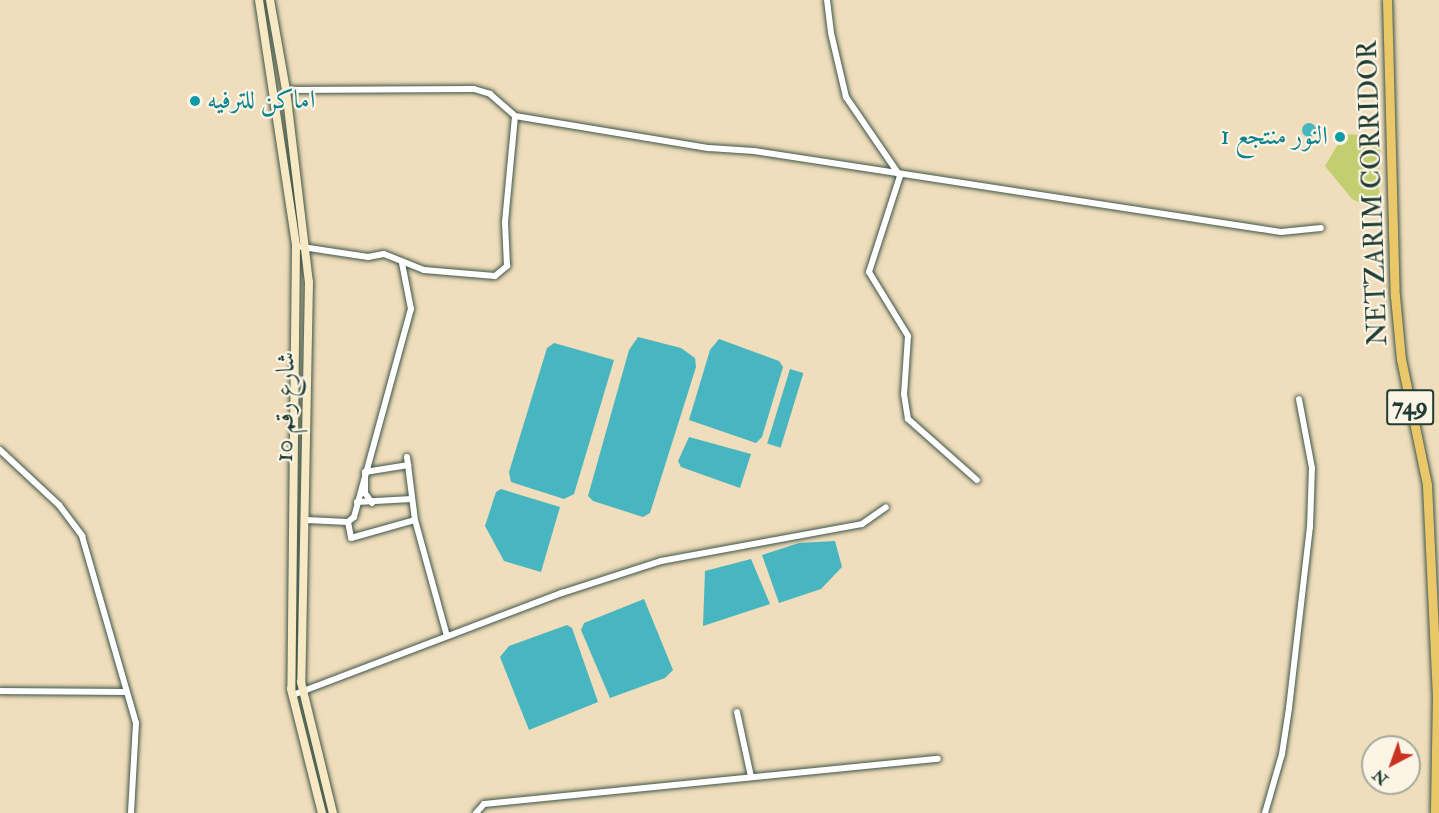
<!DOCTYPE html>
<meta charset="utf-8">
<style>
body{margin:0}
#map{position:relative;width:1439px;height:813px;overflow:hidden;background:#efddbb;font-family:"IM FELL Double Pica",Amiri,serif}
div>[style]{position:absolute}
.green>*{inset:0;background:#c1cf71}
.water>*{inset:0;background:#47b6c1;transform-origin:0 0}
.round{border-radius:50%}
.roads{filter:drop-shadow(0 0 2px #3e5548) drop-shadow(0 0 2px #3e5548)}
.street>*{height:6px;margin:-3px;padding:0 3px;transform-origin:3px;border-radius:3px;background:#fff}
.secondary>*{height:8px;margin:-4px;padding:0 4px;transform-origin:4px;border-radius:4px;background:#f7e9c3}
.primary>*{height:9px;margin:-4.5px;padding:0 4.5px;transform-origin:4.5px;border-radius:4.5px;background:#eac769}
.dots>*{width:16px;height:16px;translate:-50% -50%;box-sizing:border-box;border:3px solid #fcf5e5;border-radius:50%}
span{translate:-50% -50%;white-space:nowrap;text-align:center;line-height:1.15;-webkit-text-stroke:4.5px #fcf5e5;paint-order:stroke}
.shield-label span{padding:2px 4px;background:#fcf5e5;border:2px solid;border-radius:4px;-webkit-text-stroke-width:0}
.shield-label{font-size:24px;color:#1f3d34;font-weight:700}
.culture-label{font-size:26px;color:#0d838f}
.left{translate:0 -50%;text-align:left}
.right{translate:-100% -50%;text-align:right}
.street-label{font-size:26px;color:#1f3d34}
.north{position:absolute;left:1361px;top:735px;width:60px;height:60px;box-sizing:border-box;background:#fcf5e5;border:2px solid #a4ab9e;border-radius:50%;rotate:221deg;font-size:16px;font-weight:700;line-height:24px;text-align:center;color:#1f3d34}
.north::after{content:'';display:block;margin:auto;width:21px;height:27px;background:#c8321e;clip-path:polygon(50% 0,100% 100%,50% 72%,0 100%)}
</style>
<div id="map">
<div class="green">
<div style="clip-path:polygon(1344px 134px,1380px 136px,1379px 205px,1372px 208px,1352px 199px,1325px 166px)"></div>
</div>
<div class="water">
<div class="round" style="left:1302px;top:123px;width:14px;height:14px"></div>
<div style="clip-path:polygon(638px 337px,681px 348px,695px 358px,696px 367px,650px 513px,643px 517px,593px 501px,588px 496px,629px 350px)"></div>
<div style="clip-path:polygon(719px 339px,779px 361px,783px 367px,762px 437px,756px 443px,689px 420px,710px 350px)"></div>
<div style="clip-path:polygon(554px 343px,614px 360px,574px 494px,564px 499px,511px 482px,509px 472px,547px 348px)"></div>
<div style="left:790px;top:369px;width:14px;height:78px;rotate:17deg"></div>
<div style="clip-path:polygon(689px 437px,751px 454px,740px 488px,681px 467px,678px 461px)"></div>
<div style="clip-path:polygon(501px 489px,560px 507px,541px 572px,504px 561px,485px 526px,496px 492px)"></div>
<div style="clip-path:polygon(835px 541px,842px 567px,821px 589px,779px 603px,762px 555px,799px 543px)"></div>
<div style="clip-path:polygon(751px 559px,770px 604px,703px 626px,705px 571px)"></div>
<div style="clip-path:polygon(644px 599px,673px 670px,665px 678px,610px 698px,581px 630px,584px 623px)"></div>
<div style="clip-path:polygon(567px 625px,572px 628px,598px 702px,529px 730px,500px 657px,509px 646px)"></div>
</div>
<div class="roads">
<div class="street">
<div style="left:827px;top:0;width:33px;rotate:83deg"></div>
<div style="left:831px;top:33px;width:66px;rotate:76.8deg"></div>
<div style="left:846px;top:97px;width:96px;rotate:55.6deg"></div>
<div style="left:900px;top:176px;width:101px;rotate:107.9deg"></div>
<div style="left:869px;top:272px;width:75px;rotate:58.6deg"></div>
<div style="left:908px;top:336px;width:58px;rotate:93.9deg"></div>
<div style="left:904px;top:394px;width:25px;rotate:81deg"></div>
<div style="left:908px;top:419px;width:92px;rotate:41.5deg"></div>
<div style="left:286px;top:90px;width:188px;rotate:-0.3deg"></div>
<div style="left:474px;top:89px;width:17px;rotate:17deg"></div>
<div style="left:490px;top:94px;width:33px;rotate:41deg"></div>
<div style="left:515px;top:116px;width:197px;rotate:9.4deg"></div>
<div style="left:709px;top:148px;width:45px;rotate:3.8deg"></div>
<div style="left:754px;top:151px;width:533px;rotate:8.74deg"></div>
<div style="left:1281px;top:232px;width:40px;rotate:-5.7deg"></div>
<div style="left:302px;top:247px;width:67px;rotate:8.6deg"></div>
<div style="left:368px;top:257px;width:16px;rotate:-11deg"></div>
<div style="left:384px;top:254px;width:43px;rotate:21.8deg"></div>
<div style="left:424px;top:270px;width:71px;rotate:4.8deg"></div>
<div style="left:495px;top:276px;width:16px;rotate:-40deg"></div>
<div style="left:507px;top:266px;width:44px;rotate:-92.6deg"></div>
<div style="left:505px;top:222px;width:106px;rotate:-84.6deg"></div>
<div style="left:0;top:450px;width:81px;rotate:43deg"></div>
<div style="left:59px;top:505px;width:39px;rotate:53deg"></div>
<div style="left:82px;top:536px;width:195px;rotate:73.9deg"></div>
<div style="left:136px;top:723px;width:90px;rotate:93.2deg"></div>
<div style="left:407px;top:457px;width:64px;rotate:82.8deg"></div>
<div style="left:415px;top:520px;width:120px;rotate:74.6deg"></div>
<div style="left:357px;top:502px;width:55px;rotate:-3.1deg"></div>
<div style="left:372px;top:503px;width:12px;rotate:-125deg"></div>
<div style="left:365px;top:493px;width:21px;rotate:-90deg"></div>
<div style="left:365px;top:472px;width:44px;rotate:-9.2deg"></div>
<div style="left:306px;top:520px;width:42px;rotate:2.7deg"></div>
<div style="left:348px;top:522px;width:8px;rotate:-40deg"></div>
<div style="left:354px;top:517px;width:216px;rotate:-74.7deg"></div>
<div style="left:411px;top:309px;width:47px;rotate:-101.1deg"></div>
<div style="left:348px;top:522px;width:16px;rotate:79deg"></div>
<div style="left:351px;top:538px;width:66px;rotate:-15.7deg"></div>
<div style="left:0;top:691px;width:125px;rotate:0.5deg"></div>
<div style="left:293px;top:695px;width:288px;rotate:-20.8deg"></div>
<div style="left:562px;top:593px;width:104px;rotate:-17.9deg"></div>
<div style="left:661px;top:561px;width:204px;rotate:-10.4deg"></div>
<div style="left:862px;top:524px;width:29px;rotate:-35deg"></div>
<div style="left:737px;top:712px;width:66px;rotate:77.8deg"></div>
<div style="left:476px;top:813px;width:12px;rotate:-48deg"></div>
<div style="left:484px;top:804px;width:456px;rotate:-5.7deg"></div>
<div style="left:1265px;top:813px;width:61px;rotate:-73.9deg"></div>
<div style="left:1282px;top:754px;width:47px;rotate:-81.3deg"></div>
<div style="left:1289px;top:708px;width:182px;rotate:-83.4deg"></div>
<div style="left:1310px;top:527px;width:59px;rotate:-88.1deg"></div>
<div style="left:1312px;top:468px;width:70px;rotate:-100.7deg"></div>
</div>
<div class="secondary">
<div style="left:259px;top:0;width:249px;rotate:81.4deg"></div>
<div style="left:296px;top:246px;width:443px;rotate:90.6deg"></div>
<div style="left:291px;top:689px;width:128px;rotate:76deg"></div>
<div style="left:270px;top:0;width:91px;rotate:79.9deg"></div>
<div style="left:286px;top:90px;width:193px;rotate:83.2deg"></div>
<div style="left:309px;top:282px;width:400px;rotate:91.1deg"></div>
<div style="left:301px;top:682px;width:135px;rotate:76.3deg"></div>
</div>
<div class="primary">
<div style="left:1387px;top:0;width:296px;rotate:88.5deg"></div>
<div style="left:1395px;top:296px;width:63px;rotate:84.6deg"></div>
<div style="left:1401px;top:359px;width:129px;rotate:78.3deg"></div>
<div style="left:1427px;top:485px;width:209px;rotate:87.3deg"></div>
<div style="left:1437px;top:694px;width:119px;rotate:91deg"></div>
</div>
</div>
<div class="dots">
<div style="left:195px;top:101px;background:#0f9aa8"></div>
<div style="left:1340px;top:137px;background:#0f9aa8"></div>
</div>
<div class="shield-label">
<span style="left:1410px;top:407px">749</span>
</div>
<div class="culture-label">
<span class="left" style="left:207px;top:101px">اماكن للترفيه</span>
<span class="right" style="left:1328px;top:137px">1 النور منتجع</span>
</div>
<div class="street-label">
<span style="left:1374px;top:193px;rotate:-92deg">NETZARIM CORRIDOR</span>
<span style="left:286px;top:407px;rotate:-89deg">شارع رقم 10</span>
</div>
<div class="north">N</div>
</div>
